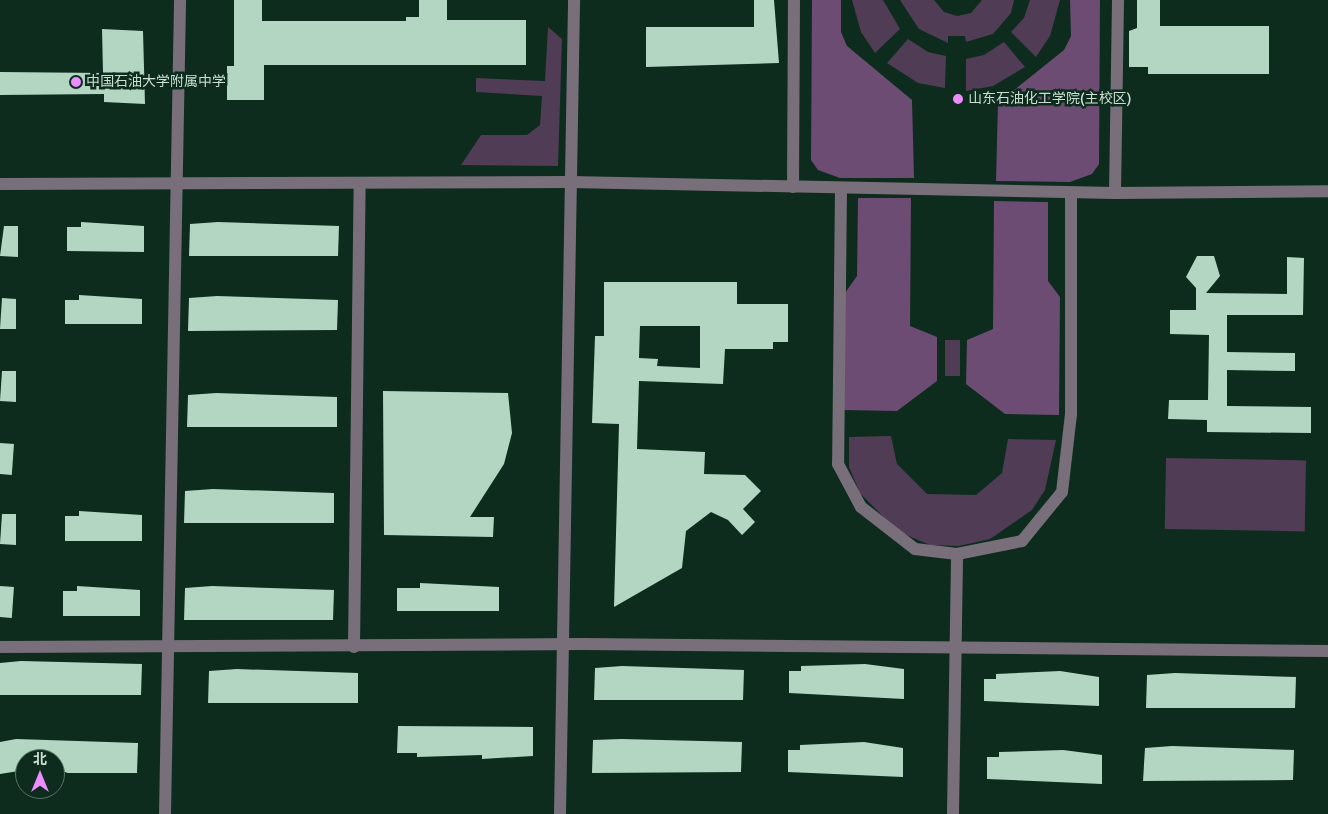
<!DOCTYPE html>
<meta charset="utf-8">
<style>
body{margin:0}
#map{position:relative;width:1328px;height:814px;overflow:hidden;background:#0d2c1d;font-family:Signika,"Noto Sans SC",sans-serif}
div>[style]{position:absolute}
.green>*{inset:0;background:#503c54;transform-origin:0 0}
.forest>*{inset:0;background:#6c4c72}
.building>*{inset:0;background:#b3d6c2;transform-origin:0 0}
.minor>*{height:12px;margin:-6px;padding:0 6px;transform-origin:6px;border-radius:6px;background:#796f7b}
.dots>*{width:14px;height:14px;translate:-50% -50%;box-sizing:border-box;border:2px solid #0d2c1d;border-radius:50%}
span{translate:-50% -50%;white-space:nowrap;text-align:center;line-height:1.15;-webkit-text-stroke:5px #0d2c1d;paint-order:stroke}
.poi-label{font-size:14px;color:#cddfd4}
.left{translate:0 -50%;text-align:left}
.north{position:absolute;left:15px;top:749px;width:50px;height:50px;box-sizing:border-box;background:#0d2c1d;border:1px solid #5a7466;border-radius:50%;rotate:0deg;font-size:14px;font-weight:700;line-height:20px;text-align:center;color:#cddfd4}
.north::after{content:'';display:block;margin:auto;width:18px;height:22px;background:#eb8dfc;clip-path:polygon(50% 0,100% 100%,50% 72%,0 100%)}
</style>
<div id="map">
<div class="green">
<div style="clip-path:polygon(852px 0,883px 0,900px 29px,875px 53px,861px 32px)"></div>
<div style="clip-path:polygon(900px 0,934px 0,944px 12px,957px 16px,971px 13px,982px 0,1014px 0,1011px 13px,993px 34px,966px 42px,965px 36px,948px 36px,948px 43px,919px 29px)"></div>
<div style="clip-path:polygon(1030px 0,1060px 0,1050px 36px,1036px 57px,1011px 32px,1024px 18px)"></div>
<div style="clip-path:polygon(548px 27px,562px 39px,558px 166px,461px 165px,481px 135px,527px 135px,540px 125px,542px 96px,476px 92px,476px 78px,545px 81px)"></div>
<div style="clip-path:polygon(908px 39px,928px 52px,946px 56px,945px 88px,918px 83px,887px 63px)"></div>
<div style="clip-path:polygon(1004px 42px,1025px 67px,993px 86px,966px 91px,966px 59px,984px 55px)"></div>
<div style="left:945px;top:340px;width:15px;height:36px"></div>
<div style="clip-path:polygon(891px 436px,897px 464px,927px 494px,976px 495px,1002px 473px,1008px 439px,1056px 440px,1045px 490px,1032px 510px,990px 539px,959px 546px,930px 545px,897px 531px,860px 493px,849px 467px,849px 437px)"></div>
<div style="left:1166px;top:458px;width:140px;height:71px;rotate:1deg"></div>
</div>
<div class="forest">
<div style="clip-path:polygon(812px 0,841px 0,841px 32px,847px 46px,912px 100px,914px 178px,840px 178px,818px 170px,811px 160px)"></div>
<div style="clip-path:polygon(1070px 0,1100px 0,1099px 164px,1092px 174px,1070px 182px,996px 181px,998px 103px,1064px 50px,1071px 36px)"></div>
<div style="clip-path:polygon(858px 198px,911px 198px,910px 326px,937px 337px,937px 381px,897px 411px,843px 410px,845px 293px,857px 276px)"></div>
<div style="clip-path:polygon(994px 201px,1048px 202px,1048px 281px,1060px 297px,1059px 415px,1005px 414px,966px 384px,967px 340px,993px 329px)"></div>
</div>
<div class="building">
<div style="clip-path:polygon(234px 0,262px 0,262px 21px,406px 21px,406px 17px,419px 17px,419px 0,447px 0,447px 20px,526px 20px,526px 65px,264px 65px,264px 100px,227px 100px,227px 66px,234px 66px)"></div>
<div style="clip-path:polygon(754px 0,774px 0,779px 63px,646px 67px,646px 27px,754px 27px)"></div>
<div style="clip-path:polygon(1137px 0,1160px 0,1160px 26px,1269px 26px,1269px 74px,1148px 74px,1148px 67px,1129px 67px,1129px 31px,1137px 28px)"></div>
<div style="clip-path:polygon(102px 29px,143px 31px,145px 104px,104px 102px,104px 94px,0 95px,0 72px,103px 73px)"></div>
<div style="clip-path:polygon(81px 222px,144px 226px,144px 252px,67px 251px,67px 227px,81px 227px)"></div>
<div style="clip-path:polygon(218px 222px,339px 226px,338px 256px,189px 256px,190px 224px)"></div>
<div style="clip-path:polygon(4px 226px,18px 226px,18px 257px,0 256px)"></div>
<div style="clip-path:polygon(1197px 256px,1214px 256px,1220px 276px,1206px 293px,1287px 294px,1287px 257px,1304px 258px,1303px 315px,1227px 315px,1227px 352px,1295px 353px,1295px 371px,1227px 370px,1227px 406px,1311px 407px,1311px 433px,1207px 432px,1207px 420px,1168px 419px,1169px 400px,1208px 400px,1209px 335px,1170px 334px,1170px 310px,1196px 310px,1196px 288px,1186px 277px)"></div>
<div style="clip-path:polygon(evenodd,604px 282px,737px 282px,737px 304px,788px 304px,788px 342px,773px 342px,773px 349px,725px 349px,723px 384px,639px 381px,637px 449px,705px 452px,704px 474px,745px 475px,761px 491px,743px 509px,755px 522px,742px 535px,728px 520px,711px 512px,686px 531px,682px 568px,614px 607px,619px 424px,592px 423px,595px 336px,604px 336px,604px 282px,640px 326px,700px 326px,700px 368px,657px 366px,658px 359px,639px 358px,640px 326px)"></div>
<div style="clip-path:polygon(79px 295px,142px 299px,142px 324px,65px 324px,65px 300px,79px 300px)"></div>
<div style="clip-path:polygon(217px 296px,338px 300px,337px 330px,188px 331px,189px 298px)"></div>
<div style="clip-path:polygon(2px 298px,16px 299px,16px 329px,0 329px)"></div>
<div style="clip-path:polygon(2px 371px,16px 371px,16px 402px,0 401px)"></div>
<div style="clip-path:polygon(383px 391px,508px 393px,512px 433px,504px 464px,470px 517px,494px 517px,493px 537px,384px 535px)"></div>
<div style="clip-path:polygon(216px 393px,337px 397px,337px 427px,187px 427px,188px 395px)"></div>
<div style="left:0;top:443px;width:14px;height:31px;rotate:4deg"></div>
<div style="clip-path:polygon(213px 489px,334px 493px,334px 523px,184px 523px,185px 491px)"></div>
<div style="clip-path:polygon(79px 511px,142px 515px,142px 541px,65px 541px,65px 516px,79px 516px)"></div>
<div style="clip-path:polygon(2px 514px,16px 514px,16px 545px,0 544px)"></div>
<div style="clip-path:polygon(420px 583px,499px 587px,499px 611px,397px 611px,397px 588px,420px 588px)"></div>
<div style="left:0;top:586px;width:14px;height:31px;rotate:4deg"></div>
<div style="clip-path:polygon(77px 586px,140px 590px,140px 616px,63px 616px,63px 591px,77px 591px)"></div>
<div style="clip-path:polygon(212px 586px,334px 590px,333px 620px,184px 620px,185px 588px)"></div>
<div style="clip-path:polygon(21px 661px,142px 664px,141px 695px,0 695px,0 663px)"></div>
<div style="clip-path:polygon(865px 664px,904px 669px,904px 699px,789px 693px,789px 671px,801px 671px,801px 666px)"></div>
<div style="clip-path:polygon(622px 666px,744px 670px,743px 700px,594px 700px,595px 668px)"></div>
<div style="clip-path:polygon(237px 669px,358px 673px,358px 703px,208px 703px,209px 671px)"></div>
<div style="clip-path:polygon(1060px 671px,1099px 677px,1099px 706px,984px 701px,984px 679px,996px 679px,996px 674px)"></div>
<div style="clip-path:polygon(1175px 673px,1296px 677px,1295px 708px,1146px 708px,1147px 675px)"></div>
<div style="clip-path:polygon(398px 726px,533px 727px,533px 756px,482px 759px,482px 755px,417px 757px,417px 753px,397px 753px)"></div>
<div style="clip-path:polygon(16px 739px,138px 743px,137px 773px,68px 773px,55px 769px,55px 759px,25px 759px,25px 770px,0 774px,0 742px)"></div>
<div style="clip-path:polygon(621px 739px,742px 742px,741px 772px,592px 773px,593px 740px)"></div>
<div style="clip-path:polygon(864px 742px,903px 748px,903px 777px,788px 772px,788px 750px,800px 750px,800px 745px)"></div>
<div style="clip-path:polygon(1172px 746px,1294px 750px,1293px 780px,1143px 781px,1145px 748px)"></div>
<div style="clip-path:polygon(1063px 750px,1102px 755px,1102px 784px,987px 779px,987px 757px,999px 757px,999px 752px)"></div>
</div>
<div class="minor">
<div style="left:0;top:184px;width:571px;rotate:-0.2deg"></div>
<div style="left:571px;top:182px;width:544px;rotate:1.16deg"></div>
<div style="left:1115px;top:193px;width:213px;rotate:-0.5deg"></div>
<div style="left:793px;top:187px;width:187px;rotate:-89.7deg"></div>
<div style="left:841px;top:188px;width:276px;rotate:90.6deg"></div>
<div style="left:838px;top:464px;width:49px;rotate:61.9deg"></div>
<div style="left:861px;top:507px;width:68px;rotate:37.9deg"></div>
<div style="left:915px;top:549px;width:42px;rotate:6.8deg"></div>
<div style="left:957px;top:554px;width:66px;rotate:-11.3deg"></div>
<div style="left:1022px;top:541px;width:63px;rotate:-50.8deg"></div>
<div style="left:1062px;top:492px;width:79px;rotate:-83.4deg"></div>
<div style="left:1071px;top:414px;width:221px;rotate:-90deg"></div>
<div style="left:1115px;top:193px;width:193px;rotate:-89.1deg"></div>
<div style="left:0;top:647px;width:584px;rotate:-0.29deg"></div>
<div style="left:584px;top:644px;width:744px;rotate:0.54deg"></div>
<div style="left:354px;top:647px;width:461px;rotate:-89.3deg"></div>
<div style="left:165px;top:814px;width:814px;rotate:-88.94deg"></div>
<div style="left:560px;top:814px;width:814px;rotate:-89.01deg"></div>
<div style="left:953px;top:814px;width:260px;rotate:-89.1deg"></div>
</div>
<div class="dots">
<div style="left:76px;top:82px;background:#eb8dfc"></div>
<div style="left:958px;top:99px;background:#eb8dfc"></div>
</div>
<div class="poi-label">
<span class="left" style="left:86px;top:82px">中国石油大学附属中学</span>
<span class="left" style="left:968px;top:99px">山东石油化工学院(主校区)</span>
</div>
<div class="north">北</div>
</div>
